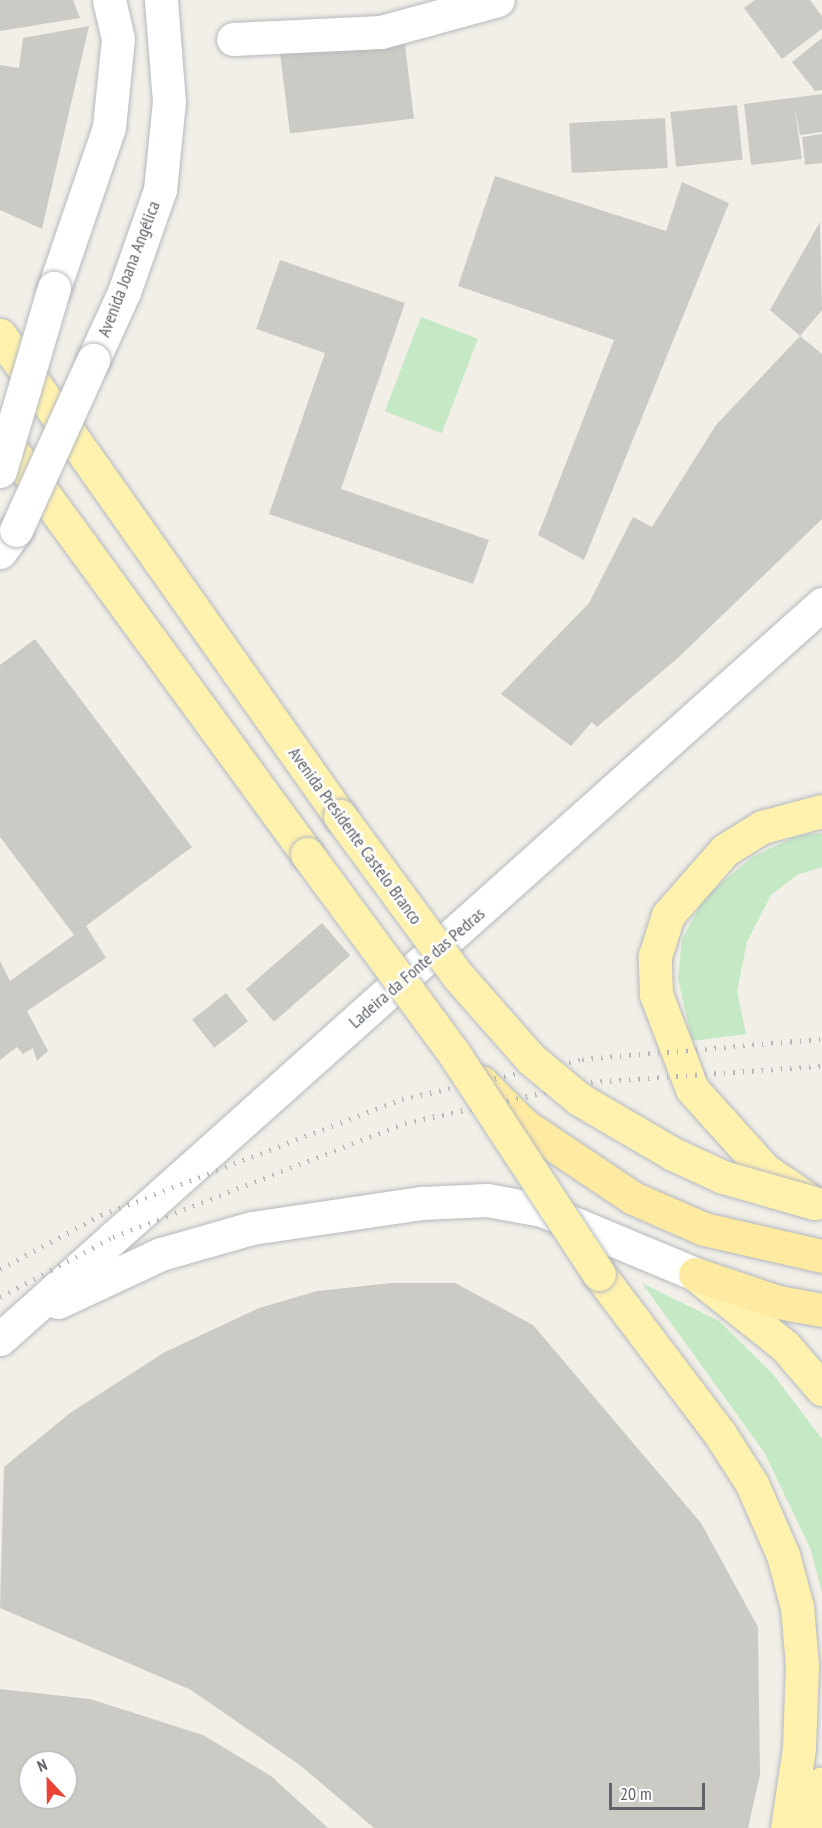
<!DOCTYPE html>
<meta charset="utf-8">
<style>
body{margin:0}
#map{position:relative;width:822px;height:1828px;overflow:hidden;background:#f1efe8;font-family:"PT Sans Narrow",sans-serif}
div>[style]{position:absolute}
.green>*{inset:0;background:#c5e8c5;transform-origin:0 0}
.building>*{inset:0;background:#cccac5;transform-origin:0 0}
.roads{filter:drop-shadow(0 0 2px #b5b8bc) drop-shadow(0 0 2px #b5b8bc)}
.minor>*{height:33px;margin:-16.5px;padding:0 16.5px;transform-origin:16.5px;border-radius:16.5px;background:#fff}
.secondary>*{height:33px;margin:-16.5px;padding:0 16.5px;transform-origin:16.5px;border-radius:16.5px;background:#fff}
.primary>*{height:33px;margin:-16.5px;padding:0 16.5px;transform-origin:16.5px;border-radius:16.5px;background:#fff2af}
.trunk>*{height:33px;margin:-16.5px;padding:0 16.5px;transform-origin:16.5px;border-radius:16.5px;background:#feeaa1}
.rail>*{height:4.5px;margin-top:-2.25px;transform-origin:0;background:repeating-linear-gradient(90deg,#b6b7b8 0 1.5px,transparent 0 9.5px)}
.bridges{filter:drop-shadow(0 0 2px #b6babf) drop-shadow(0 0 2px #b6babf)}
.secondary-bridge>*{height:33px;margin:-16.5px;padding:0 16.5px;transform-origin:16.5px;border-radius:16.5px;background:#fff}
.primary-bridge>*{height:33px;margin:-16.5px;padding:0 16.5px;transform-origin:16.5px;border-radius:16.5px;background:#fff2af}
span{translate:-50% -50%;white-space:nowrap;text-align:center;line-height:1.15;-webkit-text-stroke:5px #fff;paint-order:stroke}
.street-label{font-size:18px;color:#5f6368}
.north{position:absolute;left:18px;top:1750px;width:60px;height:60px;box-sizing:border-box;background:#fff;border:2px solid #bfc1c3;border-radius:50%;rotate:338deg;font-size:16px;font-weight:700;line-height:24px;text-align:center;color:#5f6368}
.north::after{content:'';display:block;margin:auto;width:21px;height:27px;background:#ea4335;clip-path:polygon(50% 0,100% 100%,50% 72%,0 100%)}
.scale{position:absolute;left:609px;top:1783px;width:96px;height:27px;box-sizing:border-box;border:3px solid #5f6368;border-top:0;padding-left:8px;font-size:18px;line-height:21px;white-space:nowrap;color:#5f6368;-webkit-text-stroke:4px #fff;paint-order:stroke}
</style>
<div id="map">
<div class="green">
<div style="left:421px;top:317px;width:61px;height:101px;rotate:21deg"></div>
<div style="clip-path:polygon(822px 833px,822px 867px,797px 875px,771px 895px,747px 942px,737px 991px,746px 1034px,692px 1041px,678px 978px,682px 940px,703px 899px,752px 857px,799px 835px)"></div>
<div style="clip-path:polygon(642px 1283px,719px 1321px,772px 1373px,822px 1439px,822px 1593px,811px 1550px,764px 1452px)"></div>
</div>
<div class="building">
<div style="clip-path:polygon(0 0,73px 0,80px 18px,0 31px)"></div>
<div style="clip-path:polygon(755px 0,810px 0,822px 16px,822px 29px,782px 59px,744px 8px)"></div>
<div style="clip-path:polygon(89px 26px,42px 229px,0 210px,0 65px,19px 68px,23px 38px)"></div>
<div style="left:404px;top:37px;width:82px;height:125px;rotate:83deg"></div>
<div style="clip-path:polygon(822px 38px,822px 90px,815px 91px,792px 62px)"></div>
<div style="clip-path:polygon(822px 94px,822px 132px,800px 135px,795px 109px,802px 159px,751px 165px,744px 104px)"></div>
<div style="left:737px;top:105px;width:55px;height:67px;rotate:84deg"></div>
<div style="left:665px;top:118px;width:50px;height:96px;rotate:87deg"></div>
<div style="clip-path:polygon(822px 134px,822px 163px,805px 165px,802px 137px)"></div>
<div style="clip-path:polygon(495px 176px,666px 231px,682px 182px,729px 203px,584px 560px,538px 535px,614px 340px,458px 286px)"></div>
<div style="clip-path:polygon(820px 222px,822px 310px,800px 336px,822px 354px,822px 519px,680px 656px,597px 727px,592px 722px,571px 746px,501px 694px,589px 603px,633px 517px,652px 527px,716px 425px,800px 336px,770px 310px)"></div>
<div style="clip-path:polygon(280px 260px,405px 303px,341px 489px,489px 540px,473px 584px,269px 514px,325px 353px,256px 329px)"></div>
<div style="clip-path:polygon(35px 639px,192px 847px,86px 926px,106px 958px,27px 1011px,48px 1051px,37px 1061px,33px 1048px,23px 1054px,17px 1047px,0 1060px,0 961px,10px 981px,74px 935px,0 837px,0 665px)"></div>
<div style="left:322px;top:923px;width:43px;height:101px;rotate:49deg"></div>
<div style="left:226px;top:993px;width:36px;height:43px;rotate:52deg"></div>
<div style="clip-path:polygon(392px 1283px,455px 1283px,533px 1325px,701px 1523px,758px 1627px,760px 1775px,748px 1828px,374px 1828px,301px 1766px,191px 1690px,0 1608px,4px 1467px,70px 1413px,165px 1352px,259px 1308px,317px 1291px)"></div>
<div style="clip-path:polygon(evenodd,0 1689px,90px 1699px,203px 1735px,271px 1776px,328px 1828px,0 1828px,0 1689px,30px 1762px,66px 1762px,66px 1798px,30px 1798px,30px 1762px)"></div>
</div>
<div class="roads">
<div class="minor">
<div style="left:233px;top:39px;width:148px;rotate:-2.7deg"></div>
<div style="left:381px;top:32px;width:121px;rotate:-15.3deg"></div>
</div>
<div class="secondary">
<div style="left:54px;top:288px;width:170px;rotate:-71.1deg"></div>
<div style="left:109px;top:127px;width:88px;rotate:-84.2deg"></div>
<div style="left:118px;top:39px;width:40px;rotate:-103deg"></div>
<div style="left:93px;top:360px;width:75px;rotate:-65.5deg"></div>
<div style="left:124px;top:292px;width:108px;rotate:-70.6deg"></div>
<div style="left:160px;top:190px;width:88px;rotate:-84.2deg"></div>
<div style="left:169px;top:102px;width:102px;rotate:-94.5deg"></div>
<div style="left:0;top:552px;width:27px;rotate:-54deg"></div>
<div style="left:58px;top:1302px;width:114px;rotate:-25deg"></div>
<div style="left:161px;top:1254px;width:95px;rotate:-15.9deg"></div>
<div style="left:252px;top:1228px;width:172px;rotate:-8.4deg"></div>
<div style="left:422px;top:1203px;width:65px;rotate:-2.6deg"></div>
<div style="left:487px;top:1200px;width:56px;rotate:10.3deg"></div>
<div style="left:542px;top:1210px;width:166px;rotate:22.7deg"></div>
<div style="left:0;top:1339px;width:1103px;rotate:-41.8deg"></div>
</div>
<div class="primary">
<div style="left:0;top:335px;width:589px;rotate:54.75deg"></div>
<div style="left:0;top:434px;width:520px;rotate:53.83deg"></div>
<div style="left:806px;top:1198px;width:50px;rotate:-145.7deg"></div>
<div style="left:765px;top:1170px;width:109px;rotate:-132deg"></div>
<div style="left:692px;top:1089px;width:102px;rotate:-110.8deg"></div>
<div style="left:656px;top:994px;width:38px;rotate:-92deg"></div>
<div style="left:655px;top:956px;width:43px;rotate:-72.4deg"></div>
<div style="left:668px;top:915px;width:86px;rotate:-48.8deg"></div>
<div style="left:725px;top:850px;width:44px;rotate:-31.9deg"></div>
<div style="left:762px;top:827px;width:62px;rotate:-14.9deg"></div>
<div style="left:599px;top:1274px;width:201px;rotate:52.9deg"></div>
<div style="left:720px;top:1434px;width:59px;rotate:57.4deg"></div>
<div style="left:752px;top:1484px;width:77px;rotate:66.4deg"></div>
<div style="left:783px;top:1555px;width:54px;rotate:74.9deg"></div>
<div style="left:797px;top:1607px;width:58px;rotate:85.1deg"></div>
<div style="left:802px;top:1665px;width:83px;rotate:92.1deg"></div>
<div style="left:799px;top:1748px;width:81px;rotate:98.5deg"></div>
<div style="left:696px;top:1275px;width:114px;rotate:38.6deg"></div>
<div style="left:785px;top:1346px;width:57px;rotate:49.3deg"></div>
<div style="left:804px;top:1828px;width:48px;rotate:-68.2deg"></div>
</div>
<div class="trunk">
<div style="left:481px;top:1082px;width:61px;rotate:45deg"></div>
<div style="left:524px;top:1125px;width:131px;rotate:33.8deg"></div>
<div style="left:633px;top:1198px;width:77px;rotate:23.6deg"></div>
<div style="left:704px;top:1229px;width:121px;rotate:12.9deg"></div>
<div style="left:695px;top:1274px;width:88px;rotate:18.6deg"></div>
<div style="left:778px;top:1302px;width:45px;rotate:10.3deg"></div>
</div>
</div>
<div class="rail">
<div style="left:0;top:1269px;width:115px;rotate:-28.1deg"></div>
<div style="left:101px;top:1215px;width:323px;rotate:-21.1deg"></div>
<div style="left:402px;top:1099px;width:184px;rotate:-12.5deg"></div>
<div style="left:582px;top:1059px;width:241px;rotate:-4.8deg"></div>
<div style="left:0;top:1297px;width:128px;rotate:-28deg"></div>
<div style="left:113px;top:1237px;width:313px;rotate:-21.3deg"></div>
<div style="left:405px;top:1123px;width:190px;rotate:-12.4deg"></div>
<div style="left:591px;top:1082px;width:232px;rotate:-4deg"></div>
</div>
<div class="bridges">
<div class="secondary-bridge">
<div style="left:0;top:471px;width:191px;rotate:-73.6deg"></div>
<div style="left:16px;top:530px;width:187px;rotate:-65.6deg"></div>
</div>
<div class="primary-bridge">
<div style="left:340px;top:816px;width:199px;rotate:53.6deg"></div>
<div style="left:458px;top:976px;width:111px;rotate:48.7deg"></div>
<div style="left:531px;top:1059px;width:62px;rotate:39.8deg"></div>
<div style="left:579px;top:1099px;width:109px;rotate:30.3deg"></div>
<div style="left:673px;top:1154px;width:55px;rotate:24.7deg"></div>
<div style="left:723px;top:1177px;width:95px;rotate:15.9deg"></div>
<div style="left:307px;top:854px;width:250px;rotate:53.6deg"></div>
<div style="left:455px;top:1055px;width:262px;rotate:56.7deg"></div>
</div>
</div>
<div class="street-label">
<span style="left:129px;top:269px;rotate:-69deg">Avenida Joana Angélica</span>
<span style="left:355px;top:836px;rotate:54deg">Avenida Presidente Castelo Branco</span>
<span style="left:417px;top:968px;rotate:-41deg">Ladeira da Fonte das Pedras</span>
</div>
<div class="north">N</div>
<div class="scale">20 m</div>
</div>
